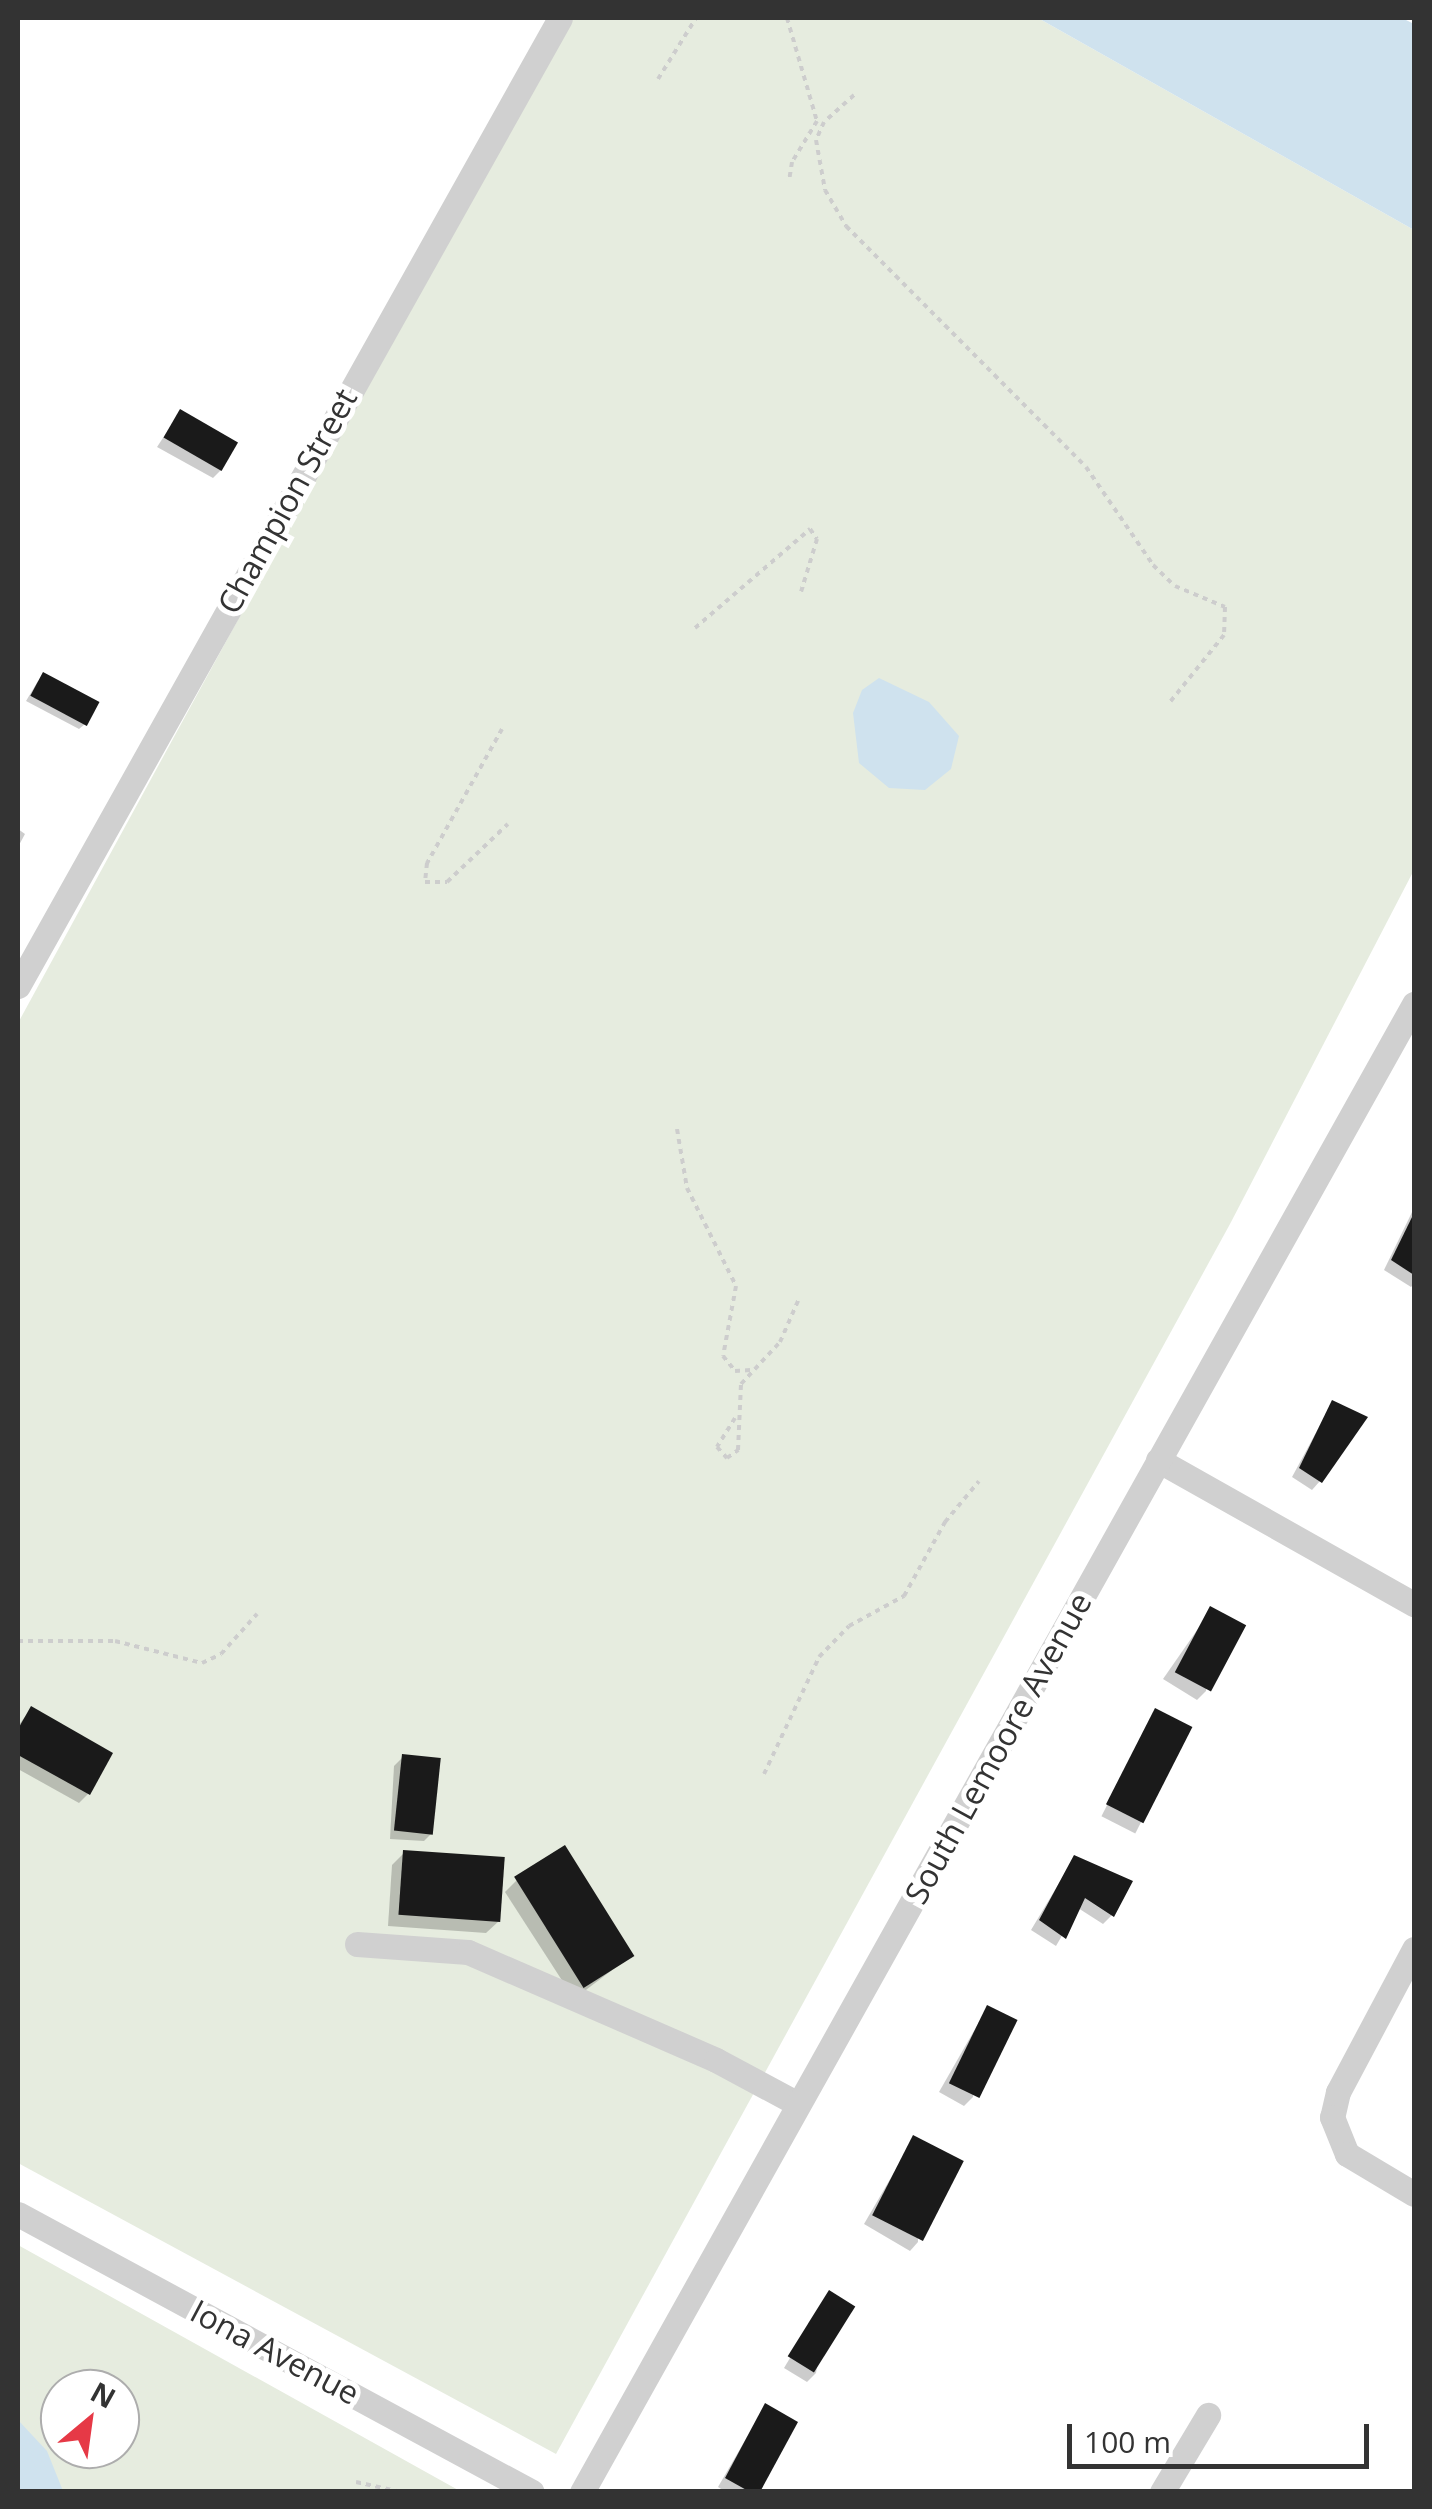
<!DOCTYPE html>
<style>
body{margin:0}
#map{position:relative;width:1432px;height:2509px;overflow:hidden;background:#fff;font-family:"Open Sans",sans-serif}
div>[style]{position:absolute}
.green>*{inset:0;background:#e6ecdf}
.water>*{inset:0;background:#cfe2ee}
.shadow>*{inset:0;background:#0003;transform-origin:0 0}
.building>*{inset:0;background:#1a1a1a;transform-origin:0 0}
.path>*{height:4px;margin-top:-2px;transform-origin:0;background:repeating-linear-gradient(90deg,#cdcdcd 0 5px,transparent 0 10px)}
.minor>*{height:25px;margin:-12.5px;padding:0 12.5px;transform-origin:12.5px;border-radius:12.5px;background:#d0d0d0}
span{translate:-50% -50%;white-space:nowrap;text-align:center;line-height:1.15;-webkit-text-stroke:10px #fff;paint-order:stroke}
.street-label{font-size:32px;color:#333}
.frame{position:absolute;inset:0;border:20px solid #333;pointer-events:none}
.north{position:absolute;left:40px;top:2369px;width:100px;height:100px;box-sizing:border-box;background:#fff;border:2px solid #adadad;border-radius:50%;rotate:29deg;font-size:28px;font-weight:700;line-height:40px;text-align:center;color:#333}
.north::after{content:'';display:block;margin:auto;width:35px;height:45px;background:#e63946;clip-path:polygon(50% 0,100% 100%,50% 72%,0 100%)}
.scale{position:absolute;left:1067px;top:2424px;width:302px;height:45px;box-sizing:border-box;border:5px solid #333;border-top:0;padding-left:12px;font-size:30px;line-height:35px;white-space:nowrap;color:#333;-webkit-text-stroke:8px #fff;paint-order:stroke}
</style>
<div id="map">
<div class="green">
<div style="clip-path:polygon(566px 18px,1038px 18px,1414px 230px,1414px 870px,1230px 1224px,556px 2454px,18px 2163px,18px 1023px)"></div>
<div style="clip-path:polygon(evenodd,18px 2245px,460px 2491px,18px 2491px,18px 2245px,60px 2389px,120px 2389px,120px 2449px,60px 2449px,60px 2389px)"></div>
</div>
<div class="water">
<div style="clip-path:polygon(1038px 18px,1402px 18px,1414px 24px,1414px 230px)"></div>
<div style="clip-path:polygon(879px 678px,929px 702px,959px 736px,951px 769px,925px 790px,889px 788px,859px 763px,853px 713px,862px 690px)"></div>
<div style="clip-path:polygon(18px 2420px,47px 2451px,63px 2491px,18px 2491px)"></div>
</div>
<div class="shadow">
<div style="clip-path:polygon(180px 412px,222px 469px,213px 478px,157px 447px)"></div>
<div style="clip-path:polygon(38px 681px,85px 724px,79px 729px,26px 701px)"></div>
<div style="clip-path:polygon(18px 829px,25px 834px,18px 847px)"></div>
<div style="clip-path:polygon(1414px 1208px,1414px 1284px,1411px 1287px,1384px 1270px)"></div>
<div style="clip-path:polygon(1332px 1403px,1320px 1481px,1312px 1490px,1292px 1477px)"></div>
<div style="clip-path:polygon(1211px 1610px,1206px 1691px,1197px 1700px,1163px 1679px)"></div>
<div style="clip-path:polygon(31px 1709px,88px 1794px,79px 1803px,18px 1769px,18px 1726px)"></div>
<div style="left:1155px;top:1711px;width:38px;height:118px;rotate:27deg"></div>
<div style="clip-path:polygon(403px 1757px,433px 1832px,424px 1841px,390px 1839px,394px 1766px)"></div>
<div style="clip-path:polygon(404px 1853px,499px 1921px,486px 1933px,388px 1926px,392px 1865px)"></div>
<div style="clip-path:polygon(1074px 1858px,1112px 1915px,1103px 1924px,1078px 1908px,1056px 1946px,1031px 1930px)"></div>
<div style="clip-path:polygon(517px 1880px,632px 1955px,574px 1999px,505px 1892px)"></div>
<div style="clip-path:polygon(987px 2008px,973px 2097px,964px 2106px,939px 2092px)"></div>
<div style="clip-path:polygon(914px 2138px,918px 2242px,910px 2251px,864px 2224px)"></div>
<div style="clip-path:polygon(829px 2293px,816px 2373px,807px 2382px,784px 2368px)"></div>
<div style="clip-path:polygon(765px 2406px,757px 2492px,726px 2492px,718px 2487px)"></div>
</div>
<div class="building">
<div style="left:180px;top:409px;width:67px;height:33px;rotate:30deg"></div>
<div style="left:43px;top:672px;width:64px;height:27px;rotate:28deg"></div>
<div style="clip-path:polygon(1414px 1213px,1414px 1275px,1391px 1260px)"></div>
<div style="clip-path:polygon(1332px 1400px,1368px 1417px,1322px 1483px,1299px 1468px)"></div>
<div style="left:1210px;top:1606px;width:41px;height:75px;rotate:28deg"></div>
<div style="clip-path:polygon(31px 1706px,113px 1753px,90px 1795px,18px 1755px,18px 1729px)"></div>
<div style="left:1155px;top:1708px;width:42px;height:108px;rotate:27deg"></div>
<div style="left:402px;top:1754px;width:39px;height:77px;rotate:6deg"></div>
<div style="left:565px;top:1845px;width:131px;height:60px;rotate:58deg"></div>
<div style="left:403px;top:1850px;width:102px;height:65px;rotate:4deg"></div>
<div style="clip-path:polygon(1074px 1855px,1133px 1881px,1114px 1917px,1085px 1898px,1066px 1939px,1039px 1920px)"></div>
<div style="left:987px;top:2005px;width:34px;height:87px;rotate:26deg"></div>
<div style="left:913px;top:2135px;width:57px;height:90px;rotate:27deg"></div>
<div style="left:829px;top:2290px;width:31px;height:78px;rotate:32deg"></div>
<div style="clip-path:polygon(765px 2403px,798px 2422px,760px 2492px,750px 2492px,725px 2478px)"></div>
</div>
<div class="path">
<div style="left:787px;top:18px;width:107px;rotate:73.8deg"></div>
<div style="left:817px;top:121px;width:48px;rotate:121.4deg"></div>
<div style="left:792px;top:162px;width:20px;rotate:99deg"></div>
<div style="left:658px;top:79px;width:72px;rotate:-58.1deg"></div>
<div style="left:854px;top:95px;width:40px;rotate:138deg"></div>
<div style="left:824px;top:122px;width:20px;rotate:114deg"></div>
<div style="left:816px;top:140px;width:51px;rotate:79.8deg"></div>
<div style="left:825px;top:190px;width:42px;rotate:59.7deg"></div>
<div style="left:846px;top:226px;width:340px;rotate:45.1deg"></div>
<div style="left:1086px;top:467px;width:119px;rotate:55.6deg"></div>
<div style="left:1153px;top:565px;width:30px;rotate:44deg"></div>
<div style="left:1175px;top:586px;width:54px;rotate:22.8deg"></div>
<div style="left:1225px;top:607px;width:28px;rotate:92deg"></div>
<div style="left:1224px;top:635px;width:86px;rotate:128.9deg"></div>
<div style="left:695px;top:628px;width:152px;rotate:-40.7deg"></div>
<div style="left:810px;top:529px;width:12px;rotate:55deg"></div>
<div style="left:817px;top:539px;width:55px;rotate:106.8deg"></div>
<div style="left:502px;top:729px;width:154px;rotate:119.2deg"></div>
<div style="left:427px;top:863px;width:19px;rotate:96deg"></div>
<div style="left:425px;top:882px;width:22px"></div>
<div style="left:447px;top:882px;width:84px;rotate:-43.6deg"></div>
<div style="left:18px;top:1073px;width:1px;rotate:-45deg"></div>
<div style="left:677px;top:1129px;width:60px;rotate:80.4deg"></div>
<div style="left:687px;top:1188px;width:110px;rotate:63.4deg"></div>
<div style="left:736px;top:1286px;width:71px;rotate:100.5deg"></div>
<div style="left:723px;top:1356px;width:19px;rotate:51deg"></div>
<div style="left:735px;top:1371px;width:16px;rotate:-4deg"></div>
<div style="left:735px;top:1418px;width:34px;rotate:122deg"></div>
<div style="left:717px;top:1447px;width:15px;rotate:48deg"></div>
<div style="left:727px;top:1458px;width:14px;rotate:-36deg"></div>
<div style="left:738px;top:1450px;width:66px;rotate:-87.4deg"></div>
<div style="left:741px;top:1384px;width:57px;rotate:-47.1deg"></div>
<div style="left:780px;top:1342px;width:45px;rotate:-66.3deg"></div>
<div style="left:18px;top:1641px;width:97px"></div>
<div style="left:115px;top:1641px;width:90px;rotate:14.2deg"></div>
<div style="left:202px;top:1663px;width:21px;rotate:-25deg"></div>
<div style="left:221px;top:1654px;width:54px;rotate:-48deg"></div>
<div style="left:764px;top:1774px;width:129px;rotate:-64.8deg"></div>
<div style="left:819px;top:1657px;width:43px;rotate:-45.9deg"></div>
<div style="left:849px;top:1626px;width:63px;rotate:-28.6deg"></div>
<div style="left:904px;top:1596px;width:85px;rotate:-61deg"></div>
<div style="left:945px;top:1522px;width:53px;rotate:-50.3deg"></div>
<div style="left:356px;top:2482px;width:46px;rotate:12.5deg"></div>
</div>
<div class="minor">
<div style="left:18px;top:986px;width:1109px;rotate:-60.75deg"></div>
<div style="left:1158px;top:1460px;width:294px;rotate:29.4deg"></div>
<div style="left:357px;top:1944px;width:111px;rotate:4.1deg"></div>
<div style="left:468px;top:1952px;width:270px;rotate:23.5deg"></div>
<div style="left:716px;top:2060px;width:93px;rotate:28.2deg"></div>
<div style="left:1414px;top:1949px;width:162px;rotate:118deg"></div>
<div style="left:1338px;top:2092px;width:26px;rotate:103deg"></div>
<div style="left:1332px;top:2117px;width:40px;rotate:68deg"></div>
<div style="left:1347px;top:2154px;width:78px;rotate:30.8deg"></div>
<div style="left:18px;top:2214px;width:584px;rotate:28.41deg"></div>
<div style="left:582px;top:2492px;width:1705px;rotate:-60.79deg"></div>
<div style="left:1162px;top:2492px;width:90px;rotate:-59.1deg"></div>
</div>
<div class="street-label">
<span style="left:287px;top:501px;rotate:-61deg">Champion Street</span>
<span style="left:998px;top:1748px;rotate:-61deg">South Lemoore Avenue</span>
<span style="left:275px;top:2352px;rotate:28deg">Iona Avenue</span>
</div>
<div class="frame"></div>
<div class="north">N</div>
<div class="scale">100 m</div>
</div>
